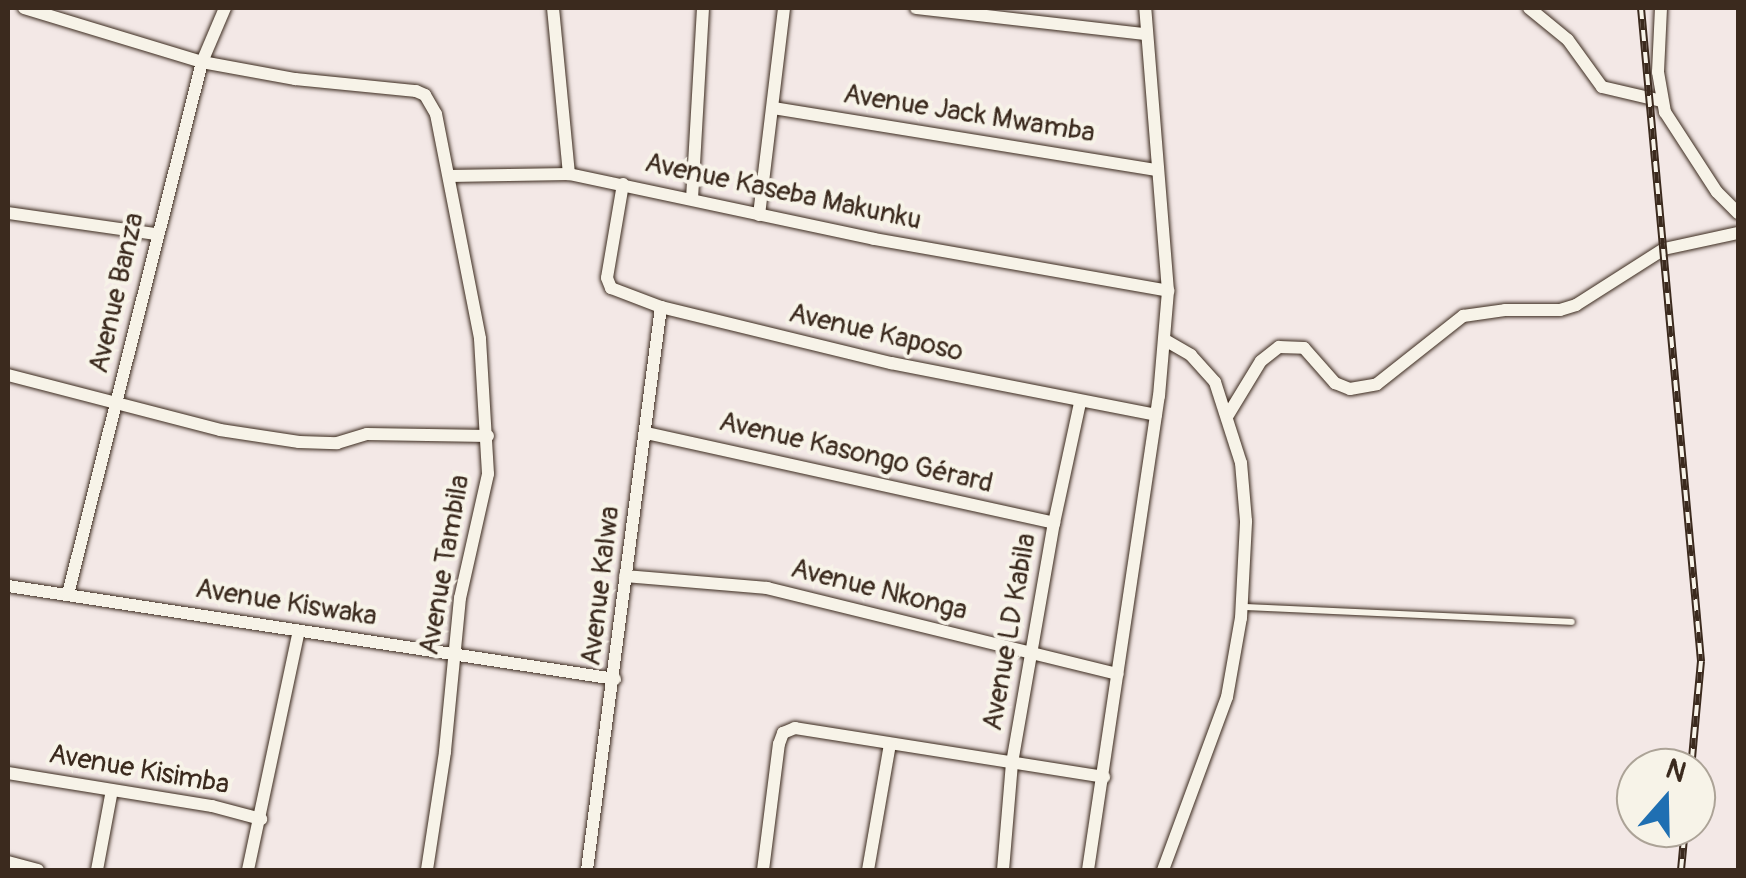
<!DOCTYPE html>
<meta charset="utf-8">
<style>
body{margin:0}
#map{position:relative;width:1746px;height:878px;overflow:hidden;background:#f3e8e6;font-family:Pangolin,sans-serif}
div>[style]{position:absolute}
.roads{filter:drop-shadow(0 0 2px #3b2a1e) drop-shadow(0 0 2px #3b2a1e)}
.lane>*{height:6px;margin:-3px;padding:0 3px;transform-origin:3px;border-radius:3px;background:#f7f3e8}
.street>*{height:12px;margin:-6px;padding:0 6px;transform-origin:6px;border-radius:6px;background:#f7f3e8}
.rail>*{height:8px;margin-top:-4px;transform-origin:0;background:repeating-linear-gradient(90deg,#f7f3e8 0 11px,#3b2a1e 0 22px);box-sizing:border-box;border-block:2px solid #3b2a1e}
span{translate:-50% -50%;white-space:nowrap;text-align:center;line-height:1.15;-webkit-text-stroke:8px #f7f3e8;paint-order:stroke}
.street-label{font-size:28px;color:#3b2a1e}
.frame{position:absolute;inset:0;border:10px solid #3b2a1e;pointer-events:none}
.north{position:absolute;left:1616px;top:748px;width:100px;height:100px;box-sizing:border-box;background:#f7f3e8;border:2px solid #aca397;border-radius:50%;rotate:20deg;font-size:28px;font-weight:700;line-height:40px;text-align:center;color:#3b2a1e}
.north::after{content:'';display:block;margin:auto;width:35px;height:45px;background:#1f6fb2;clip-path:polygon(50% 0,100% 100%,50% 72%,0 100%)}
</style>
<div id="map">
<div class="roads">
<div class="lane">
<div style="left:1243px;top:607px;width:329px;rotate:2.6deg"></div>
</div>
<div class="street">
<div style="left:24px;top:8px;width:186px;rotate:16.9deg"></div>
<div style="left:202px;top:62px;width:95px;rotate:10.4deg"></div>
<div style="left:295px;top:79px;width:122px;rotate:5.7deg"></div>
<div style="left:416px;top:91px;width:10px;rotate:24deg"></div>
<div style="left:425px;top:95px;width:22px;rotate:60deg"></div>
<div style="left:436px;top:114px;width:229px;rotate:78.9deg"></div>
<div style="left:480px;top:339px;width:135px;rotate:86.6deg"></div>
<div style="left:488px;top:474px;width:127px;rotate:102.7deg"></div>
<div style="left:460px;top:598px;width:155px;rotate:95.6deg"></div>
<div style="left:445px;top:752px;width:119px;rotate:98.7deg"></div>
<div style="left:553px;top:8px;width:167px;rotate:84.5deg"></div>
<div style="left:916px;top:8px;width:229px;rotate:6.5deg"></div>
<div style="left:1529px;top:8px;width:50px;rotate:39.4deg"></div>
<div style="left:1568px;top:40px;width:58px;rotate:54.1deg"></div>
<div style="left:1602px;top:87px;width:62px;rotate:13.1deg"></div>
<div style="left:1661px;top:8px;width:64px;rotate:92.7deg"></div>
<div style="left:1658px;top:72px;width:41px;rotate:80.1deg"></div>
<div style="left:1665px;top:112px;width:95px;rotate:57deg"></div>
<div style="left:1717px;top:192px;width:30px;rotate:45deg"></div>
<div style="left:773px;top:108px;width:389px;rotate:9.2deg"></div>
<div style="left:449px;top:176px;width:120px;rotate:-1deg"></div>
<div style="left:569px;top:174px;width:312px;rotate:12deg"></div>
<div style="left:874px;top:239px;width:299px;rotate:10deg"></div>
<div style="left:623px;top:184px;width:95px;rotate:99.7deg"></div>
<div style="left:607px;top:278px;width:11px;rotate:68deg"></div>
<div style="left:611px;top:288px;width:53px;rotate:20.8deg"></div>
<div style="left:661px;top:307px;width:237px;rotate:13.7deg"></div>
<div style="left:891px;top:363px;width:270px;rotate:11.1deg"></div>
<div style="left:692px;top:199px;width:191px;rotate:-86.7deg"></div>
<div style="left:8px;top:213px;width:149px;rotate:8.1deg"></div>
<div style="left:759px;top:215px;width:209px;rotate:-83.1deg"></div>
<div style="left:8px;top:375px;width:219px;rotate:14.5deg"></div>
<div style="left:220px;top:430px;width:80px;rotate:8.6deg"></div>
<div style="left:299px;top:442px;width:38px;rotate:2deg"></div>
<div style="left:337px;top:443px;width:31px;rotate:-17deg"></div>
<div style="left:367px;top:434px;width:121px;rotate:0.9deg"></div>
<div style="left:1228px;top:415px;width:63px;rotate:-58.6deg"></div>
<div style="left:1261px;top:361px;width:23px;rotate:-38deg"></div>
<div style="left:1279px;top:347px;width:25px;rotate:2deg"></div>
<div style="left:1304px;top:348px;width:47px;rotate:48.5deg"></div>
<div style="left:1335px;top:383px;width:16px;rotate:22deg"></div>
<div style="left:1350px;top:389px;width:27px;rotate:-10deg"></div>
<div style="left:1377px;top:384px;width:110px;rotate:-38.3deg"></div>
<div style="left:1463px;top:316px;width:42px;rotate:-8.1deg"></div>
<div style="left:1505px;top:310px;width:55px"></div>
<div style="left:1560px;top:310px;width:17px;rotate:-17deg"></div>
<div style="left:1576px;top:305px;width:104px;rotate:-32.5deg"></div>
<div style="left:1664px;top:249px;width:76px;rotate:-12.2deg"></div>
<div style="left:646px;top:433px;width:418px;rotate:12.4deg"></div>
<div style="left:625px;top:576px;width:143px;rotate:4.8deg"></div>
<div style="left:767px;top:588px;width:361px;rotate:13.8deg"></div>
<div style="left:8px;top:586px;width:614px;rotate:8.71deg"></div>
<div style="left:68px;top:594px;width:549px;rotate:-75.86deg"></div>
<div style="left:202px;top:62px;width:59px;rotate:-66.9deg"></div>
<div style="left:8px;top:773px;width:207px;rotate:9.2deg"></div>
<div style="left:212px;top:806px;width:51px;rotate:14.9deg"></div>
<div style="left:8px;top:862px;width:31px;rotate:15deg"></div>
<div style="left:97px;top:870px;width:81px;rotate:-79.4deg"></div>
<div style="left:248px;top:870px;width:244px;rotate:-78deg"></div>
<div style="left:587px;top:870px;width:568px;rotate:-82.51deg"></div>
<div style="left:763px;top:870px;width:127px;rotate:-82.8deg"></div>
<div style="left:779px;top:744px;width:12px;rotate:-70deg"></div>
<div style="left:783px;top:733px;width:13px;rotate:-23deg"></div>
<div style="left:795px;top:728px;width:313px;rotate:9deg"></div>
<div style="left:868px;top:870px;width:128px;rotate:-80.1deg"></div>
<div style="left:1003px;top:870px;width:107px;rotate:-85.2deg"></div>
<div style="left:1012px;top:763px;width:244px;rotate:-80.1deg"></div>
<div style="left:1054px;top:523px;width:123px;rotate:-77.8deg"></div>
<div style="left:1088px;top:870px;width:479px;rotate:-81.5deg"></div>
<div style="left:1159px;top:396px;width:105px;rotate:-85.1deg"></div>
<div style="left:1168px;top:291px;width:284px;rotate:-94.6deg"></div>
<div style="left:1163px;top:870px;width:184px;rotate:-69.7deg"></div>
<div style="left:1227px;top:697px;width:80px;rotate:-80deg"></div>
<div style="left:1241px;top:618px;width:97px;rotate:-87deg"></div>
<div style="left:1246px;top:521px;width:58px;rotate:-94.9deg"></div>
<div style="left:1241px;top:463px;width:85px;rotate:-107.8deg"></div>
<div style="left:1215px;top:382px;width:36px;rotate:-132deg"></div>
<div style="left:1191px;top:355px;width:30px;rotate:-150deg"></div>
</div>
</div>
<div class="rail">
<div style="left:1641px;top:8px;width:656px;rotate:84.75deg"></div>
<div style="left:1701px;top:661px;width:107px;rotate:95.3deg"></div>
<div style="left:1681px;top:870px;width:42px;rotate:-84.6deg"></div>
</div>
<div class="street-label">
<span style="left:969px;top:114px;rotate:9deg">Avenue Jack Mwamba</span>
<span style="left:783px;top:192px;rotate:12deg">Avenue Kaseba Makunku</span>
<span style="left:117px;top:293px;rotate:-77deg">Avenue Banza</span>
<span style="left:876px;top:333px;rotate:13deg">Avenue Kaposo</span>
<span style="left:856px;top:453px;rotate:13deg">Avenue Kasongo Gérard</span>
<span style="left:445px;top:565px;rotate:-80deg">Avenue Tambila</span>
<span style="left:601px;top:586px;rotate:-83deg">Avenue Kalwa</span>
<span style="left:879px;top:590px;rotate:14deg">Avenue Nkonga</span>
<span style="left:286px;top:603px;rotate:9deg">Avenue Kiswaka</span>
<span style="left:1010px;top:632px;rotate:-80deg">Avenue LD Kabila</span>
<span style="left:139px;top:770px;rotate:10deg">Avenue Kisimba</span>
</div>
<div class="frame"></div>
<div class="north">N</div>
</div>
